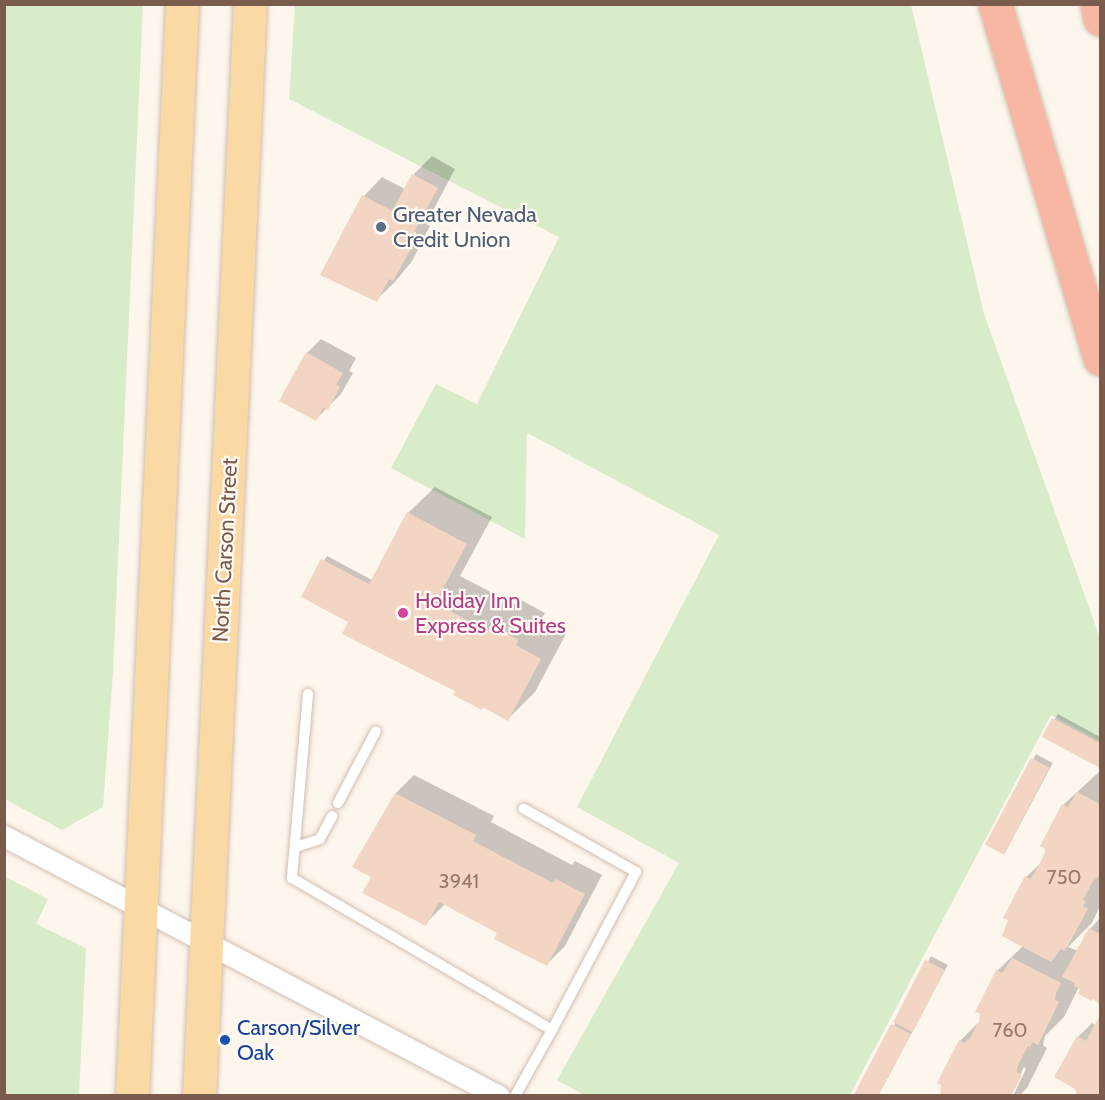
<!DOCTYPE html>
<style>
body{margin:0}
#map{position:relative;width:1105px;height:1100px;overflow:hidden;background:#fdf6ec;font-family:Cabin,sans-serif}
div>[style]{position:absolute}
.green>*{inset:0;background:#d8ecc9}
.shadow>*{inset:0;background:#0003;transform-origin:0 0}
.building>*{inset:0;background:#f3d5c3;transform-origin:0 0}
.roads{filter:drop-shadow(0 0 2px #d1beb0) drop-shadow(0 0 2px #d1beb0)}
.service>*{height:10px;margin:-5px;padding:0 5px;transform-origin:5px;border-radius:5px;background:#fff}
.minor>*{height:21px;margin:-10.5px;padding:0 10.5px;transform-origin:10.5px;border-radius:10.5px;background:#fff}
.primary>*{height:33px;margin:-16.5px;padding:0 16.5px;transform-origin:16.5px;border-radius:16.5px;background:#fbd9a5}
.motorway>*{height:33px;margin:-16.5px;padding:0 16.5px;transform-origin:16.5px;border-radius:16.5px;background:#f7b7a3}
.dots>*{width:16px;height:16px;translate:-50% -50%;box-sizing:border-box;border:3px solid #fffaf3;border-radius:50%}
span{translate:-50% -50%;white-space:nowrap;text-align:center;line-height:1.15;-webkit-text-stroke:4.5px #fffaf3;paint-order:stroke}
.number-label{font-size:20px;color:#987a6a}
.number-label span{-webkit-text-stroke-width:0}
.service-label{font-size:22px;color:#4e5e75}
.left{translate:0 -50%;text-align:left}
.street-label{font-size:22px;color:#7a5c4d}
.hotel-label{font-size:22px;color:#b23c85}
.transit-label{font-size:22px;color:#164399}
.frame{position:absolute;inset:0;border:6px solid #7a5c4d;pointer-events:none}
</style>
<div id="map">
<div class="green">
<div style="clip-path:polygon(4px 5px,143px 5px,113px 672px,103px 807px,62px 830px,5px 799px)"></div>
<div style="clip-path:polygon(295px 5px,911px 5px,984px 314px,1100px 638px,1100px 741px,1051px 715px,850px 1095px,584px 1095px,557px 1080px,679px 863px,577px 807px,719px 535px,527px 433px,525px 539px,391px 468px,436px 384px,477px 404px,559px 237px,289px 99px)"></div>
<div style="clip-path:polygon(4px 876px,48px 899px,36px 924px,86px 948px,79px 1095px,5px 1095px)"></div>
</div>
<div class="shadow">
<div style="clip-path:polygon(432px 156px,455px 169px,426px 224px,430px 226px,412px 261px,395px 282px,376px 300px,322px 274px,364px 196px,382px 177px,405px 189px,413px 175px)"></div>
<div style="clip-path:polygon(321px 339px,356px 358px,349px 371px,353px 373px,341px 394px,316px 419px,307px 353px)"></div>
<div style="clip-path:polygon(435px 487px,492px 517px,460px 576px,514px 604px,519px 599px,545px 613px,542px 618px,567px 632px,535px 692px,508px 719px,457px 691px,353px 616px,303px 597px,327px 556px,372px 580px,408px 513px)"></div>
<div style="clip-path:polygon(1058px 714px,1100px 737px,1100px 766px,1044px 736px)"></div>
<div style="left:1036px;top:754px;width:19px;height:103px;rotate:28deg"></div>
<div style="clip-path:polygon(1100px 771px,1100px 906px,1092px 923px,1068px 947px,1078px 951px,1090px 929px,1100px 918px,1100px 1003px,1079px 987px,1064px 1017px,1045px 1036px,1043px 1045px,1047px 1048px,1027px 1088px,1019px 1096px,1013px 1096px,1026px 1069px,1024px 1067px,1009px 1096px,960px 1041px,980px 1021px,997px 971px,1023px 946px,1026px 877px,1043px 861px,1063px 805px)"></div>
<div style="clip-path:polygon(414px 775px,494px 816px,491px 822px,572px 865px,575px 861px,602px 875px,565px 946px,547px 964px,499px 932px,445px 904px,425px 924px,373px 876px,354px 867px,396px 793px)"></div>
<div style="left:931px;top:956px;width:19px;height:159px;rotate:28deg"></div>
<div style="clip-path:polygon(1100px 1018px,1100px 1096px,1078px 1096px,1078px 1037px,1092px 1023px,1096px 1026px)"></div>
</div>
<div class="building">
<div style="clip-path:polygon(412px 174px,438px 188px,408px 243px,413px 245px,393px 281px,389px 279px,377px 302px,320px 275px,362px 195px,392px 211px)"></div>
<div style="clip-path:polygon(306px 352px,343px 373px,336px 385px,340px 387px,328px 410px,323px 408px,316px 421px,279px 401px)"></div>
<div style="clip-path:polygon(407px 512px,467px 544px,435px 603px,488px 631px,491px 625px,519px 640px,516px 645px,541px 659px,508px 721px,483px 707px,482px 710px,453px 695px,455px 691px,342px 634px,348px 622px,301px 597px,321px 559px,369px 584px)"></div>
<div style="clip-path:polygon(1052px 718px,1100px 743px,1100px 768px,1042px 737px)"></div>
<div style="left:1031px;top:758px;width:21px;height:98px;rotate:28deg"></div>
<div style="clip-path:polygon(1077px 792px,1100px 804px,1100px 878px,1098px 877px,1093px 881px,1083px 900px,1086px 901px,1083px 906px,1088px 909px,1065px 951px,1061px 949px,1051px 962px,1002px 936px,1008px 920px,1003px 918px,1025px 876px,1030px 879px,1034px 874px,1044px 855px,1045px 849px,1040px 846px,1062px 804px,1068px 807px)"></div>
<div style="clip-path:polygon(395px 793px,476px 835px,473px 841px,553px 883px,556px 879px,585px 894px,547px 966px,494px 939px,497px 933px,439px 902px,426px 926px,362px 893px,371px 877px,352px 867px)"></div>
<div style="clip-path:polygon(1089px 928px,1100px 934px,1100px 1005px,1093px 999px,1092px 1001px,1078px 994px,1080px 989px,1074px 986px,1075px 983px,1062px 977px)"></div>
<div style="clip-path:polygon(1012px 958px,1061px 983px,1056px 993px,1055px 1000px,1059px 1002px,1038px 1045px,1033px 1042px,1030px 1047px,1028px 1046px,1018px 1065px,1017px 1072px,1022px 1075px,1011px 1096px,940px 1096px,941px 1085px,937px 1083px,959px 1040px,965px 1043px,967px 1039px,969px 1040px,979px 1021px,980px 1014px,975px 1012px,996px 970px,1002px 973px)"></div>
<div style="left:925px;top:960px;width:22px;height:70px;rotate:27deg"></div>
<div style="clip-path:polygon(1100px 1015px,1100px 1096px,1077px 1096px,1075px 1089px,1054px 1077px,1077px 1036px,1086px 1041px)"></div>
<div style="clip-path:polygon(891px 1024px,911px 1034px,878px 1096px,853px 1096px)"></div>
</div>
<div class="roads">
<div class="service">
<div style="left:308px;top:694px;width:185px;rotate:95deg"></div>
<div style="left:292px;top:878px;width:301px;rotate:30.3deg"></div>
<div style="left:552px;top:1030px;width:179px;rotate:-62deg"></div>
<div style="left:636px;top:872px;width:129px;rotate:-150.6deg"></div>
<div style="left:338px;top:803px;width:81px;rotate:-62.2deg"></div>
<div style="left:296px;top:847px;width:25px;rotate:-18deg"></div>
<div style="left:320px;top:839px;width:26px;rotate:-62deg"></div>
<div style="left:515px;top:1096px;width:76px;rotate:-60.7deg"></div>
</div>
<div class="minor">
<div style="left:4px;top:836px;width:559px;rotate:27.71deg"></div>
</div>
<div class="primary">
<div style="left:132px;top:1096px;width:1093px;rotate:-87.38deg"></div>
<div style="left:199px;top:1096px;width:1093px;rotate:-87.33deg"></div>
</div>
<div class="motorway">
<div style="left:995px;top:4px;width:370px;rotate:73.5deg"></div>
<div style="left:1097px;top:4px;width:15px;rotate:79deg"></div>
</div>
</div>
<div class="dots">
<div style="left:381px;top:227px;background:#5c6f8a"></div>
<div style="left:403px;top:613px;background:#d1479c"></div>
<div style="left:225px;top:1040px;background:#1a4fb4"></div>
</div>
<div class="number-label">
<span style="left:1064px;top:877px">750</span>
<span style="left:459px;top:881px">3941</span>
<span style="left:1010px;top:1030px">760</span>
</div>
<div class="service-label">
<span class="left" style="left:393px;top:227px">Greater Nevada<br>Credit Union</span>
</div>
<div class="street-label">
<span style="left:225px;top:550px;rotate:-87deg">North Carson Street</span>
</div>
<div class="hotel-label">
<span class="left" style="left:415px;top:613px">Holiday Inn<br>Express &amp; Suites</span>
</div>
<div class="transit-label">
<span class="left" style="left:237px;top:1040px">Carson/Silver<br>Oak</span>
</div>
<div class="frame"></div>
</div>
